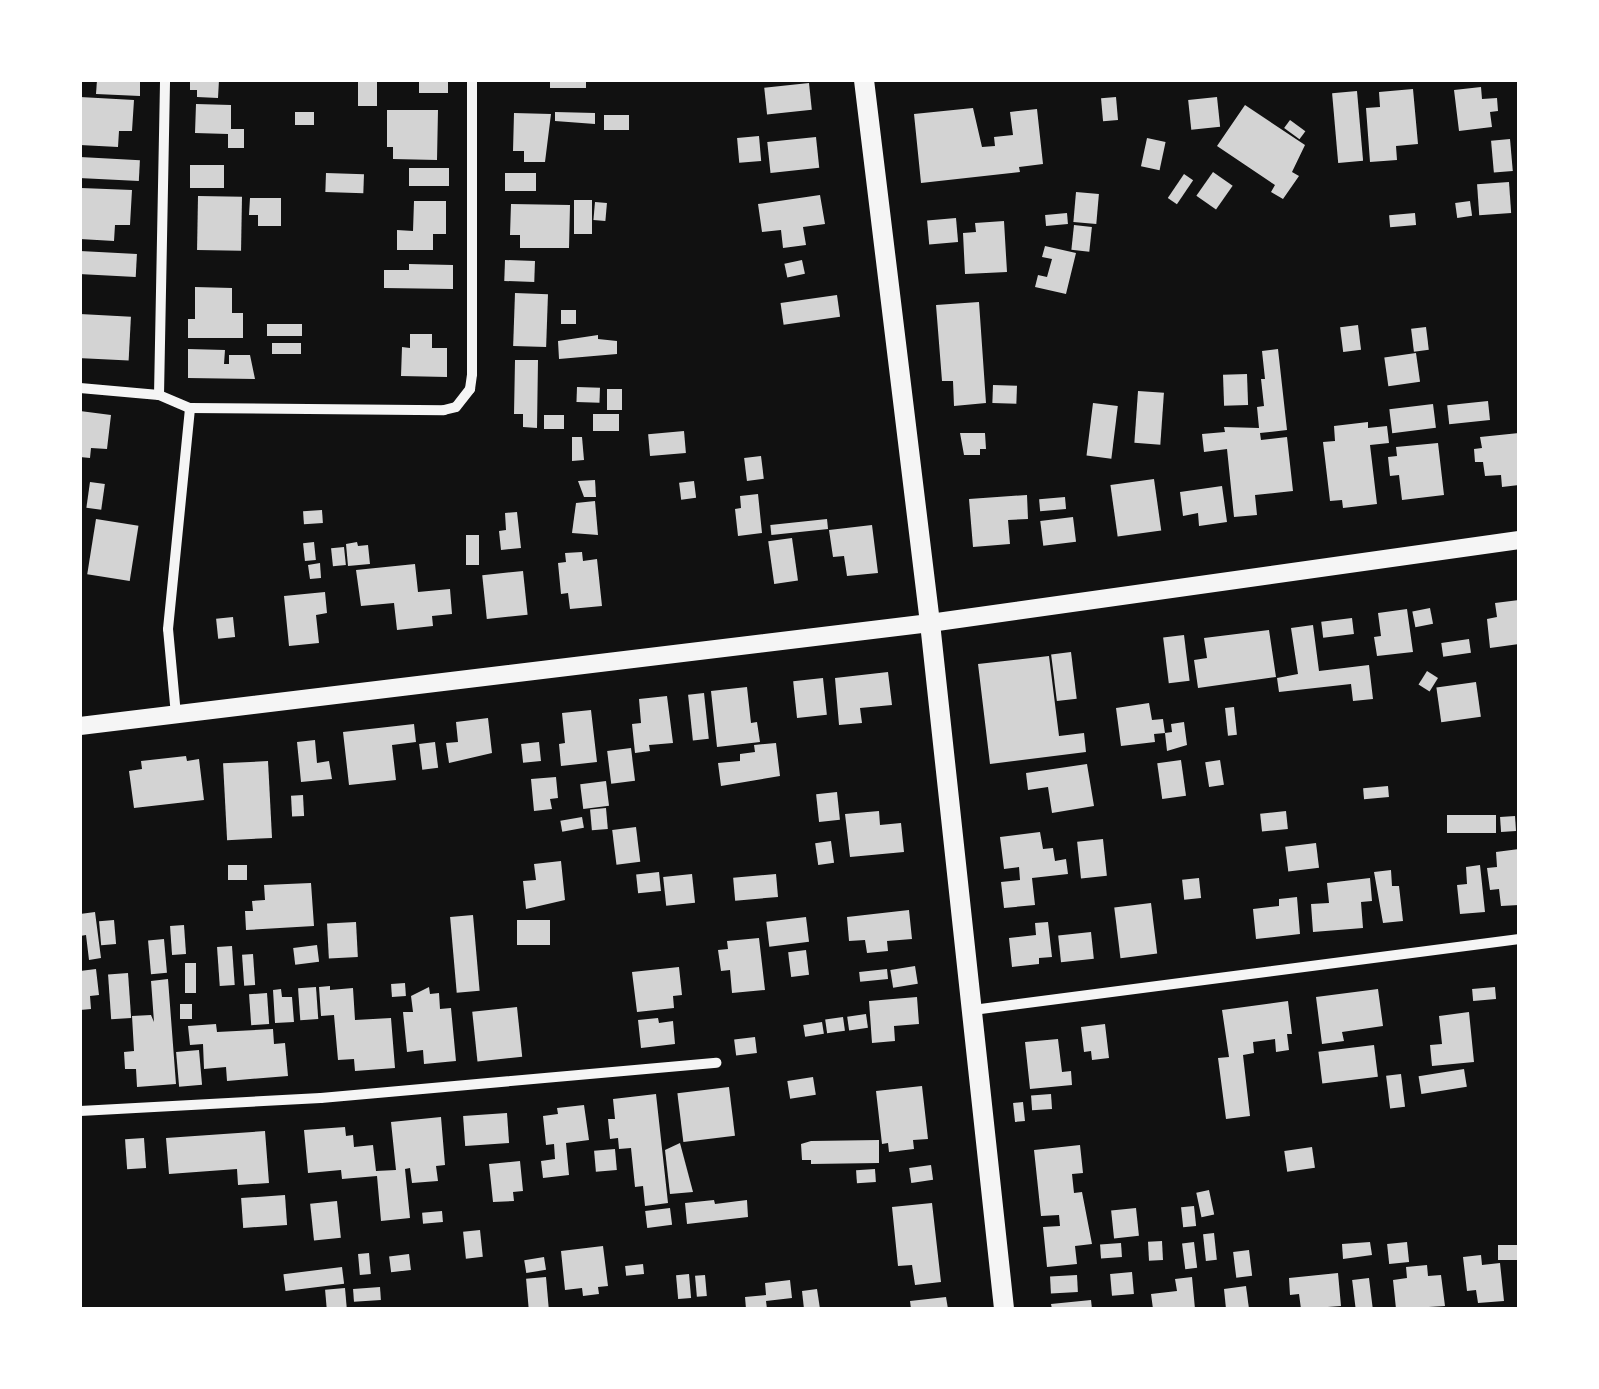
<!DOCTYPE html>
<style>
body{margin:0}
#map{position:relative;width:1599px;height:1389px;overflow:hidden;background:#111;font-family:"Sofia Sans Condensed",sans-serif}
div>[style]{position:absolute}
.building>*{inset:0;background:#d3d3d3;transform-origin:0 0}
.minor>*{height:10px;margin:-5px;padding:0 5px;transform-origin:5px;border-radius:5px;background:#f5f5f5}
.tertiary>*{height:18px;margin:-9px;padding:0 9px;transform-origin:9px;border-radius:9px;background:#f5f5f5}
.secondary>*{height:20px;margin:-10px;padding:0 10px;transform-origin:10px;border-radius:10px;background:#f5f5f5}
span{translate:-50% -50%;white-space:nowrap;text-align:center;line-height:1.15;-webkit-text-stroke:10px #fff;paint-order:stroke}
.frame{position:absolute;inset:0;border:82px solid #fff;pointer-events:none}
</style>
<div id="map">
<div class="building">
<div style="clip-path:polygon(97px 80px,140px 80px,140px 96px,96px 94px)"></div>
<div style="clip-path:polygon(190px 80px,219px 80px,218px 98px,197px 97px,197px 90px,190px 90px)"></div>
<div style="left:358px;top:80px;width:19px;height:26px"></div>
<div style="left:419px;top:80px;width:29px;height:13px"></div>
<div style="left:550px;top:80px;width:36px;height:8px"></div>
<div style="left:809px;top:83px;width:27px;height:45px;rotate:84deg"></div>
<div style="clip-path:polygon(1481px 87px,1482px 99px,1497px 98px,1498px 111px,1490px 112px,1492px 127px,1459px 131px,1454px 90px)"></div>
<div style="clip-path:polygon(1413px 89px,1418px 144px,1396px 146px,1397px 160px,1370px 162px,1366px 108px,1380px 107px,1379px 92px)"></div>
<div style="left:1357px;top:91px;width:70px;height:25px;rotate:85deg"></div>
<div style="clip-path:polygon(80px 97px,134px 100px,132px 131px,119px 131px,118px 147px,80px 145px)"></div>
<div style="left:1116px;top:97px;width:23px;height:15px;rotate:85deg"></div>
<div style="left:1217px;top:97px;width:30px;height:29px;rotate:84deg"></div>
<div style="clip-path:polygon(196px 104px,231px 105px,231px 129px,244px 129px,244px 148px,228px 148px,228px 134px,195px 133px)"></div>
<div style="clip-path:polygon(1245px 105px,1305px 145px,1292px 172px,1299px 176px,1283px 199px,1271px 192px,1275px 185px,1217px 146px)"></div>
<div style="clip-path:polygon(973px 108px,982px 147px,995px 146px,994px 137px,1013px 135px,1010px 112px,1037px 109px,1043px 164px,1019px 167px,1020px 172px,921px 183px,914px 114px)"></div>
<div style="clip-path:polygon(387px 110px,438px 110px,437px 160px,393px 159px,393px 147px,387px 147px)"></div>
<div style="left:295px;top:112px;width:19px;height:13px"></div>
<div style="clip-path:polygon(555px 112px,595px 113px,595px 124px,555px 121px)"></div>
<div style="clip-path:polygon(514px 113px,551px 114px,545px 162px,524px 162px,524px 151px,513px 151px)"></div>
<div style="left:604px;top:115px;width:25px;height:15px"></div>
<div style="left:1290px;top:120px;width:19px;height:10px;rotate:36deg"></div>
<div style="left:759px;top:136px;width:25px;height:22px;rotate:85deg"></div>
<div style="left:816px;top:137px;width:31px;height:49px;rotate:84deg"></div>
<div style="left:1147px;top:138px;width:19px;height:29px;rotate:12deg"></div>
<div style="left:1510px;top:139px;width:32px;height:19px;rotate:85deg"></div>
<div style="left:80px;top:157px;width:60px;height:21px;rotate:3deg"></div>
<div style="left:190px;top:165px;width:34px;height:23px"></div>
<div style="left:409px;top:168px;width:40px;height:18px"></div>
<div style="left:1213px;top:172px;width:24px;height:29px;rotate:35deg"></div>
<div style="left:326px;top:173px;width:38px;height:19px;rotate:2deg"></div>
<div style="left:505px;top:173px;width:31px;height:18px"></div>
<div style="left:1184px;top:174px;width:11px;height:29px;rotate:34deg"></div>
<div style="left:1509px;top:182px;width:31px;height:32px;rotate:86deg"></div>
<div style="clip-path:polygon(81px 188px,132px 190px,130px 225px,115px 225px,114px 241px,80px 239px)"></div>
<div style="left:1076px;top:192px;width:23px;height:30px;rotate:5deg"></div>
<div style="clip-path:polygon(820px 195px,825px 224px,803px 227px,806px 245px,783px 248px,781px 230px,762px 232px,758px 204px)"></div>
<div style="left:198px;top:196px;width:44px;height:54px;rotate:1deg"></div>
<div style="clip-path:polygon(250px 198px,281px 198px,281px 226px,258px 226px,258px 215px,249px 215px)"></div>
<div style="left:574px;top:200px;width:18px;height:34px"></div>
<div style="clip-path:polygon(414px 201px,446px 201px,446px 234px,433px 234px,433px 250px,397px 250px,397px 230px,413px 231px)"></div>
<div style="left:1470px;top:201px;width:15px;height:15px;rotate:82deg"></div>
<div style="left:595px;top:202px;width:12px;height:18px;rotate:5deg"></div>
<div style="clip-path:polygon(511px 204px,570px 205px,569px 248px,520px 248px,520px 235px,510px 235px)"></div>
<div style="left:1067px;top:213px;width:11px;height:22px;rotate:85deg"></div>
<div style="left:1415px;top:213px;width:12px;height:26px;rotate:85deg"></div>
<div style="left:956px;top:218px;width:24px;height:29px;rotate:85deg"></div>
<div style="clip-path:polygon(1004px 221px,1007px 272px,965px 274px,963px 233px,976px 232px,975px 223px)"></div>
<div style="left:1074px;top:225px;width:18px;height:25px;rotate:6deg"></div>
<div style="clip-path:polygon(1045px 246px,1076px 253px,1066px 294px,1035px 287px,1038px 275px,1047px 277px,1052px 259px,1042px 257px)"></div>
<div style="left:80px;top:251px;width:57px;height:23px;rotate:3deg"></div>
<div style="left:505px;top:260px;width:30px;height:21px;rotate:2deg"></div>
<div style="left:802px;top:260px;width:14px;height:18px;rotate:78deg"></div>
<div style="clip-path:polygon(409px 264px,453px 265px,453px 289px,384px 288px,384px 270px,409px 270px)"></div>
<div style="clip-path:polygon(195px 287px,232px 288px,232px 313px,243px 313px,243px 338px,188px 338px,188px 319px,195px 319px)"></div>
<div style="left:515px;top:293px;width:33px;height:53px;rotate:2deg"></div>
<div style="left:837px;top:295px;width:22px;height:57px;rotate:82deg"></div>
<div style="clip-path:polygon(979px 302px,986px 403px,954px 406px,953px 381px,942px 381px,936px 305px)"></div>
<div style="left:561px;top:310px;width:15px;height:14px"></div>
<div style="left:80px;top:314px;width:51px;height:44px;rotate:3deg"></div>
<div style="left:267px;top:324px;width:35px;height:12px"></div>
<div style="left:1358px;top:325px;width:25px;height:18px;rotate:83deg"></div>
<div style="left:1426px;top:327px;width:23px;height:15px;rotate:83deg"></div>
<div style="clip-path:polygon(410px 334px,432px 334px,432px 348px,447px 348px,447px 377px,401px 376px,402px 347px,410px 348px)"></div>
<div style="clip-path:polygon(598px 335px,598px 339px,617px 341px,617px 354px,559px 359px,558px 341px)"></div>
<div style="left:272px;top:343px;width:29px;height:11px"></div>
<div style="clip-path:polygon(188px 349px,225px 350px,224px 364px,229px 364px,229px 355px,250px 355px,255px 379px,188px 378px)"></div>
<div style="clip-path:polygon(1278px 349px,1287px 430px,1260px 433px,1261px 440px,1287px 437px,1293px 491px,1255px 495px,1257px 515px,1234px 517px,1227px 449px,1204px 452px,1202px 434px,1225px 432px,1224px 427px,1259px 428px,1257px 407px,1264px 406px,1261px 379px,1265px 379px,1262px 351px)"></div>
<div style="left:1416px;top:353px;width:29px;height:32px;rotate:82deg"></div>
<div style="clip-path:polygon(515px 360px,538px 360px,537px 428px,523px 427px,523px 414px,514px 414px)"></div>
<div style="left:1247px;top:374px;width:31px;height:24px;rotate:88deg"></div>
<div style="left:993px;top:385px;width:24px;height:18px;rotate:2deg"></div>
<div style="left:577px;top:387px;width:23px;height:15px;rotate:2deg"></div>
<div style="left:607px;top:389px;width:15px;height:21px"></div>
<div style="left:1138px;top:391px;width:26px;height:52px;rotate:4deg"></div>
<div style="left:1488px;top:401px;width:19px;height:41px;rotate:84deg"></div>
<div style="left:1093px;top:403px;width:25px;height:53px;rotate:7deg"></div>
<div style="left:1433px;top:404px;width:24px;height:44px;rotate:83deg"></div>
<div style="clip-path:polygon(80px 411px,111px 415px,107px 449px,91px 448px,90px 458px,80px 457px)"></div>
<div style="left:593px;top:414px;width:26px;height:17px"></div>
<div style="left:544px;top:415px;width:20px;height:14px"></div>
<div style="clip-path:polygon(1368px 422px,1368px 428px,1387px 426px,1389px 443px,1370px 445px,1377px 504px,1343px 508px,1342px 500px,1330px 501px,1323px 442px,1335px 441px,1334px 426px)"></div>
<div style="left:684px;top:431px;width:22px;height:36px;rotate:85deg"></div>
<div style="clip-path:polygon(960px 433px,985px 433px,986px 449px,980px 449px,980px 455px,964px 455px)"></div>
<div style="clip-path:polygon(1519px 433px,1519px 485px,1502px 487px,1501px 475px,1485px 476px,1483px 462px,1475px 462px,1474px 449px,1482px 448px,1480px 437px)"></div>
<div style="clip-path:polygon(572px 437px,582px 437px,584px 460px,572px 461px)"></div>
<div style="clip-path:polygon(1438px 443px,1444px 495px,1402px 500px,1399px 475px,1390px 476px,1388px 457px,1397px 456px,1396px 447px)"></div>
<div style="left:761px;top:456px;width:23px;height:17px;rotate:83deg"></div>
<div style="left:1154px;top:479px;width:52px;height:44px;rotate:82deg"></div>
<div style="clip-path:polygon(595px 480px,596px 497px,584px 497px,578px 481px)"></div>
<div style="left:694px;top:481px;width:17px;height:15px;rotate:83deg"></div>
<div style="left:90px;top:482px;width:15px;height:26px;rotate:8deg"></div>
<div style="clip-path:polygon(1222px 486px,1227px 522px,1199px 526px,1198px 513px,1183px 516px,1180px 492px)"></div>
<div style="clip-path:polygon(758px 494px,762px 533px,738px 536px,735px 509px,741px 508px,740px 496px)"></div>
<div style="clip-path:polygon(1027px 495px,1028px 519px,1008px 520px,1010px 544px,973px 547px,969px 499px)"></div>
<div style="left:1065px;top:497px;width:12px;height:26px;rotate:85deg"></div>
<div style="clip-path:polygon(595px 501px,598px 535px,572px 533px,576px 503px)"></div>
<div style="left:322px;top:510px;width:13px;height:19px;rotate:86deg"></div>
<div style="clip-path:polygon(517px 512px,521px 548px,501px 550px,499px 531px,506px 530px,505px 513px)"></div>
<div style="left:1073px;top:517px;width:25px;height:33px;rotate:83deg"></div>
<div style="left:96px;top:519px;width:43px;height:56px;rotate:9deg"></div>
<div style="left:827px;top:519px;width:10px;height:57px;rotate:84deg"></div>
<div style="clip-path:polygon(872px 525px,878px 573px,847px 576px,844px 556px,833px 557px,829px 530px)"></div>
<div style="left:466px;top:535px;width:13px;height:30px"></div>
<div style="left:792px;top:538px;width:43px;height:24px;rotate:82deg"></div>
<div style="left:314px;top:542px;width:18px;height:11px;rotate:84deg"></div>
<div style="clip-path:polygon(357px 542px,358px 546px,368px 545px,370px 564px,348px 566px,346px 544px)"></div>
<div style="left:344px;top:547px;width:18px;height:13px;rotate:84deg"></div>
<div style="clip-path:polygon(582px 552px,583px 561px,597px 559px,602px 606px,570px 609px,568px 593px,561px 594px,558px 563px,566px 562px,565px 553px)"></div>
<div style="clip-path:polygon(320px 563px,321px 578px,310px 579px,308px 565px)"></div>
<div style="clip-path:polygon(415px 564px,418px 592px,450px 589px,452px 614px,432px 616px,433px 626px,397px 630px,394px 603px,361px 606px,356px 570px)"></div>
<div style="left:523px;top:571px;width:44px;height:41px;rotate:84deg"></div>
<div style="clip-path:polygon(325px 592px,327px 613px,316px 615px,319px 643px,289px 646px,284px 596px)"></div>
<div style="clip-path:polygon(1519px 600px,1519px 644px,1490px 648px,1487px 619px,1497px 617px,1495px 603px)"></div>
<div style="left:1430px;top:608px;width:16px;height:18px;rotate:79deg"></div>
<div style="clip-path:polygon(1407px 609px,1413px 652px,1377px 656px,1374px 637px,1381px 636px,1378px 613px)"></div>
<div style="left:233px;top:617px;width:20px;height:17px;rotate:84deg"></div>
<div style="left:1352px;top:618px;width:16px;height:31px;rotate:83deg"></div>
<div style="clip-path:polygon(1313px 625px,1319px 671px,1369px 665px,1373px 699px,1353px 701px,1351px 684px,1279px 692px,1277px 678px,1298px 674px,1291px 628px)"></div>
<div style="clip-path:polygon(1269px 630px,1276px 677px,1198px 688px,1194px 660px,1207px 658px,1204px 638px)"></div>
<div style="left:1184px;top:635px;width:46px;height:21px;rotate:83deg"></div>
<div style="left:1469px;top:639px;width:14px;height:28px;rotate:82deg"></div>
<div style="left:1071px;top:652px;width:47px;height:20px;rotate:83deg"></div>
<div style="clip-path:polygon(1049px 656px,1059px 736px,1084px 733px,1086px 752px,990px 764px,978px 664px)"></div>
<div style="left:1427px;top:671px;width:13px;height:16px;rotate:32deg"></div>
<div style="clip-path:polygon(888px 672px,892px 705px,860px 708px,862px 723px,839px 725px,835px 678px)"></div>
<div style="left:823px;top:678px;width:37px;height:30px;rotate:84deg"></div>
<div style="left:1476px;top:682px;width:35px;height:40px;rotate:82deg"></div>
<div style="clip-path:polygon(747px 687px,751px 723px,757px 722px,760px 742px,717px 747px,711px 691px)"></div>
<div style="left:704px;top:693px;width:46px;height:16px;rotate:84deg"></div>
<div style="clip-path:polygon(667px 696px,673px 743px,649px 745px,650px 751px,635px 753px,632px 724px,641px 723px,639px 699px)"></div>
<div style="clip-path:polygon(1149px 703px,1152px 720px,1163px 719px,1165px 733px,1154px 734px,1155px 742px,1121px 746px,1116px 708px)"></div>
<div style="left:1234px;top:707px;width:28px;height:9px;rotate:84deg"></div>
<div style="clip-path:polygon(591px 710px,597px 762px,561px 766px,559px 744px,565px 743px,562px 713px)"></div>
<div style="clip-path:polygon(488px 718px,492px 753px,449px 763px,446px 743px,458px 742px,456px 722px)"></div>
<div style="clip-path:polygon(1184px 722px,1187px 745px,1167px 751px,1165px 733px,1172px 732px,1171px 724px)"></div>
<div style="clip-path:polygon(414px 724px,416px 742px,392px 745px,396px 780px,349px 785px,343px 732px)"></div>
<div style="clip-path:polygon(315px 740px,317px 763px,329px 761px,332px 779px,301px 782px,297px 742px)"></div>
<div style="left:435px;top:742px;width:26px;height:16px;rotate:83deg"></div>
<div style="left:539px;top:742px;width:19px;height:18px;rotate:84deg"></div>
<div style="clip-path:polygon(776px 743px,780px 776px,721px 786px,718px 763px,740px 761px,740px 754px,755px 752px,754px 745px)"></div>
<div style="left:631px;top:748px;width:33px;height:24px;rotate:83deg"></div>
<div style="clip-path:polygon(186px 756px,187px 761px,199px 759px,204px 800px,134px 808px,129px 771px,142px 769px,141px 761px)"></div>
<div style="left:1181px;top:760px;width:36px;height:24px;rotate:82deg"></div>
<div style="left:1220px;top:760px;width:25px;height:15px;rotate:81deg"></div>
<div style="left:268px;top:761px;width:77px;height:45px;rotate:87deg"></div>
<div style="clip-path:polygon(1087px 764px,1094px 806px,1052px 813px,1048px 787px,1028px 790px,1026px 773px)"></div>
<div style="clip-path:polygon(556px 777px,558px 798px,550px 799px,552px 809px,534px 811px,531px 779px)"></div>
<div style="left:606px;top:781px;width:25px;height:26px;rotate:83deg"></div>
<div style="left:1388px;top:786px;width:11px;height:25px;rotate:85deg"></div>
<div style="left:837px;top:792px;width:28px;height:21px;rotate:84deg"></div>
<div style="left:303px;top:795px;width:21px;height:12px;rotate:87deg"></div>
<div style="left:606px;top:808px;width:21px;height:16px;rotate:85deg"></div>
<div style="clip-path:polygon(879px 811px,880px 825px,901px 823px,904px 852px,850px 857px,845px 814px)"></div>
<div style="left:1286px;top:811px;width:18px;height:26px;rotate:84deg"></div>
<div style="left:1496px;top:815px;width:18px;height:49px;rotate:90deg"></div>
<div style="left:1515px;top:816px;width:15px;height:15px;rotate:86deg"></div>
<div style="left:582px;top:817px;width:11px;height:22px;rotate:80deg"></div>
<div style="left:636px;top:827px;width:35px;height:24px;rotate:83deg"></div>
<div style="clip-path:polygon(1040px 832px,1043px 849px,1053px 848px,1055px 861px,1066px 859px,1068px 874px,1032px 878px,1035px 905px,1004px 908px,1001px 882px,1020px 880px,1019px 867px,1004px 869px,1000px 837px)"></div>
<div style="left:1103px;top:839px;width:37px;height:26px;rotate:84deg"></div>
<div style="left:831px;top:841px;width:22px;height:16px;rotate:82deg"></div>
<div style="left:1316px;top:843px;width:25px;height:31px;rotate:83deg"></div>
<div style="clip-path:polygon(1519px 849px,1519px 905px,1501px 906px,1499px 889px,1490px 890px,1487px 868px,1497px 867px,1496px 852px)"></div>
<div style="clip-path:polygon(561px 861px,565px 900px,526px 909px,523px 881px,536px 880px,534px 864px)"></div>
<div style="left:247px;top:865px;width:15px;height:19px;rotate:90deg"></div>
<div style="clip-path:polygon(1480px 865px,1485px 912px,1460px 914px,1457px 885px,1467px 884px,1466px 867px)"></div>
<div style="clip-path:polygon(1391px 870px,1392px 886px,1399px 886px,1403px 921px,1383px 923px,1374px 872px)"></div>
<div style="left:659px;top:872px;width:19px;height:23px;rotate:84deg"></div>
<div style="left:692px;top:874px;width:29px;height:29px;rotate:84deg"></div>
<div style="left:776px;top:874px;width:23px;height:43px;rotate:85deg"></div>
<div style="left:1199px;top:878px;width:20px;height:17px;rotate:84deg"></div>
<div style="clip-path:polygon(1370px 878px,1372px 901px,1361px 902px,1363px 928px,1313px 932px,1311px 904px,1329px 903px,1327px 883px)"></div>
<div style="clip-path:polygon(311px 883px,314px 926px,246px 930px,245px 911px,253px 911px,252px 901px,265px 900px,264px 885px)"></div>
<div style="clip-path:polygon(1297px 897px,1300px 934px,1256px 939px,1253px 909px,1279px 906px,1279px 899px)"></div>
<div style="left:1151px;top:903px;width:51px;height:37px;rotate:83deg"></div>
<div style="clip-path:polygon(909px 910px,912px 939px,887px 941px,888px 951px,867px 953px,865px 940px,849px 941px,847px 917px)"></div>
<div style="clip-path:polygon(95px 912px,101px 958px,89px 960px,86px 935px,80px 936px,80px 914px)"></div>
<div style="left:473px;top:915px;width:76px;height:23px;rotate:85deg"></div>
<div style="left:806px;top:917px;width:25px;height:40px;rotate:83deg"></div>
<div style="left:114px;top:920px;width:24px;height:15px;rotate:85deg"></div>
<div style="left:517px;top:920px;width:33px;height:25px"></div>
<div style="left:356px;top:922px;width:35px;height:29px;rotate:87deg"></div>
<div style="clip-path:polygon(1048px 922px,1052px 957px,1039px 958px,1039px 964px,1012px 967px,1009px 938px,1036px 935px,1035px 923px)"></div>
<div style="left:184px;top:925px;width:29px;height:14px;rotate:86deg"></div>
<div style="left:1091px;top:932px;width:27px;height:33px;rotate:84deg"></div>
<div style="clip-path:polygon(759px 938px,765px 990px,732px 993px,730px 970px,721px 971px,718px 950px,728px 949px,727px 941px)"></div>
<div style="left:164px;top:939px;width:34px;height:16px;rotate:85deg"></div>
<div style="left:317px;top:945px;width:17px;height:24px;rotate:83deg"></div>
<div style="left:232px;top:946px;width:39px;height:15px;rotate:86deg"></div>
<div style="left:806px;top:950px;width:25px;height:18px;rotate:83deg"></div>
<div style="left:253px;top:954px;width:31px;height:11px;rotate:86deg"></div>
<div style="left:185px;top:963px;width:11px;height:30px"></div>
<div style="left:915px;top:966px;width:18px;height:25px;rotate:81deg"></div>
<div style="clip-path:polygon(679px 967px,682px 995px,673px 996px,674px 1008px,637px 1012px,632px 972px)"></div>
<div style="clip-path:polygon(96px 969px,99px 995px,90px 996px,91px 1009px,80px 1010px,80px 971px)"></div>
<div style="left:887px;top:969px;width:10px;height:28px;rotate:84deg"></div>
<div style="left:128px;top:973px;width:45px;height:20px;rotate:86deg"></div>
<div style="clip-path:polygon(168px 979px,176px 1084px,137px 1087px,136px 1069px,125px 1069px,124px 1052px,134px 1051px,132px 1016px,151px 1015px,154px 1022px,151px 981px)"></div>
<div style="left:405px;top:983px;width:13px;height:14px;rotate:86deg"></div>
<div style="clip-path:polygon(330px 986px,330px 990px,353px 988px,355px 1020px,391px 1018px,395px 1068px,355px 1071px,354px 1059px,338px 1060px,334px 1015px,321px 1016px,319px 987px)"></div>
<div style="left:316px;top:987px;width:32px;height:18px;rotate:86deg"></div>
<div style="clip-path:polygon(429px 987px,430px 994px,439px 993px,440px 1009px,451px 1008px,456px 1061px,424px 1064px,423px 1050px,407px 1052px,403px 1012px,413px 1012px,411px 996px)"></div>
<div style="left:1495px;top:987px;width:12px;height:23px;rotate:85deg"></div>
<div style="clip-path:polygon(281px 989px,282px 997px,292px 997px,294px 1022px,275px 1023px,273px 990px)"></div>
<div style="clip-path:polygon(1378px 989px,1383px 1026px,1342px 1032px,1344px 1041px,1322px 1044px,1316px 997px)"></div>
<div style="left:267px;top:993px;width:31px;height:18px;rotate:86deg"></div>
<div style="clip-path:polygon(917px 997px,919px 1024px,894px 1026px,895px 1041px,872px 1043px,869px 1001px)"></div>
<div style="clip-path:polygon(1288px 1001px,1292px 1034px,1287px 1034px,1289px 1050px,1276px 1052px,1275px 1039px,1253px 1042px,1254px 1053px,1243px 1055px,1250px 1116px,1226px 1119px,1218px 1058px,1229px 1057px,1222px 1010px)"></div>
<div style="left:180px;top:1004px;width:12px;height:15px"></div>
<div style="left:517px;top:1007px;width:50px;height:45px;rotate:84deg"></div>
<div style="clip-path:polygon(1469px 1012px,1474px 1062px,1432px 1066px,1430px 1045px,1442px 1044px,1439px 1016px)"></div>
<div style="left:866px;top:1014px;width:14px;height:19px;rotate:82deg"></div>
<div style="left:843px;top:1017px;width:14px;height:18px;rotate:82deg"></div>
<div style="clip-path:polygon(658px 1018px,659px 1023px,673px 1021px,675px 1044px,641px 1048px,638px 1020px)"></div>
<div style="left:822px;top:1022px;width:12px;height:19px;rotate:81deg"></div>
<div style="clip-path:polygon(216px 1024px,217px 1032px,273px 1029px,274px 1044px,285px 1043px,288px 1076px,227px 1081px,226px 1067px,204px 1069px,203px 1044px,190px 1045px,188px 1026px)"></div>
<div style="clip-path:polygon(1105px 1024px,1109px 1058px,1092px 1060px,1091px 1051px,1084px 1052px,1081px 1027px)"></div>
<div style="left:755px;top:1037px;width:16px;height:21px;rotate:83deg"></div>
<div style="clip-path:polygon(1058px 1039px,1062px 1072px,1071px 1071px,1072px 1085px,1030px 1089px,1025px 1042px)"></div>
<div style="left:1374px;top:1045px;width:32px;height:56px;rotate:83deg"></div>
<div style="left:199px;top:1050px;width:35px;height:23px;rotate:85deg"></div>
<div style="left:1464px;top:1069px;width:18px;height:46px;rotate:81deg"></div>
<div style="left:1401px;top:1074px;width:33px;height:15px;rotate:83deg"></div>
<div style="left:813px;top:1077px;width:18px;height:26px;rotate:81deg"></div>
<div style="clip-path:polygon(922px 1086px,928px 1139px,913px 1140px,914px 1149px,889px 1152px,888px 1143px,882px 1144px,876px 1091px)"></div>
<div style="left:729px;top:1087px;width:49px;height:52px;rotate:83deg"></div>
<div style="clip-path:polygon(656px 1094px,668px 1203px,645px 1206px,643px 1186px,635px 1187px,631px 1148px,619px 1149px,618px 1138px,610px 1139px,608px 1119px,615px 1119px,613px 1099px)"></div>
<div style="left:1051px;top:1094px;width:15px;height:20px;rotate:86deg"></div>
<div style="left:1023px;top:1102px;width:19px;height:10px;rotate:84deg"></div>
<div style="clip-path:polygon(584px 1105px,589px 1140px,566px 1143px,569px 1175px,543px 1178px,541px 1161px,555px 1159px,554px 1144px,546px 1145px,543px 1116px,558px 1114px,557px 1108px)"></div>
<div style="left:507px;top:1113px;width:30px;height:44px;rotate:86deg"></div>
<div style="clip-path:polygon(441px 1117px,445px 1165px,436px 1166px,438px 1181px,412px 1183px,410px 1168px,405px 1169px,410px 1218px,381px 1221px,377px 1176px,342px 1179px,341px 1170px,308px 1173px,304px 1130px,345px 1127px,346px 1136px,353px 1135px,354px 1147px,373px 1145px,376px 1171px,396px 1170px,391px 1122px)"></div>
<div style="clip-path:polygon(265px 1131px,269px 1183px,238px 1185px,237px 1169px,169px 1174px,166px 1138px)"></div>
<div style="left:144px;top:1138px;width:30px;height:19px;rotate:86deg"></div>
<div style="clip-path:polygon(879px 1140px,879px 1163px,811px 1164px,811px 1160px,802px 1160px,801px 1144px,811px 1141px)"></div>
<div style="clip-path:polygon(680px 1143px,693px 1192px,670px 1194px,665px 1150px)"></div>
<div style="clip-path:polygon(1080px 1145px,1083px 1173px,1072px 1174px,1074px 1193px,1082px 1192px,1092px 1244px,1075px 1246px,1077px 1264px,1047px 1267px,1043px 1227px,1060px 1226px,1059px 1215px,1041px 1216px,1034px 1150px)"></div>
<div style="left:1312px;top:1147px;width:21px;height:28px;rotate:82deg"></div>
<div style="left:615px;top:1149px;width:21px;height:21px;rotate:85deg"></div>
<div style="clip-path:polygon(520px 1161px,523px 1191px,513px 1192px,514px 1201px,493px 1202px,489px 1164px)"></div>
<div style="left:931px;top:1165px;width:15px;height:22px;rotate:82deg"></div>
<div style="left:875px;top:1169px;width:13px;height:19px;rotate:86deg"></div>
<div style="left:1209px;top:1190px;width:25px;height:13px;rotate:78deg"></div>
<div style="left:285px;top:1195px;width:30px;height:44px;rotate:86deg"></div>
<div style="clip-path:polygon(714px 1200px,715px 1204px,747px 1200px,748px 1217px,687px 1224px,685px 1203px)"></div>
<div style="left:337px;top:1201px;width:37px;height:27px;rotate:84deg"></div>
<div style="clip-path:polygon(932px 1203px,941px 1282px,915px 1285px,912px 1265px,898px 1266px,892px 1207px)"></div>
<div style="left:1194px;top:1206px;width:20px;height:13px;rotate:84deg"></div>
<div style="left:670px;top:1208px;width:17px;height:25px;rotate:83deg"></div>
<div style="left:1136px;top:1208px;width:28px;height:25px;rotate:84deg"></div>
<div style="left:442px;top:1211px;width:11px;height:20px;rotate:85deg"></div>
<div style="left:480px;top:1230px;width:27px;height:17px;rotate:84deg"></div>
<div style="left:1214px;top:1233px;width:27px;height:11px;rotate:84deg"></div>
<div style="left:1162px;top:1241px;width:19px;height:14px;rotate:87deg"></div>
<div style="left:1194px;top:1242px;width:26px;height:12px;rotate:83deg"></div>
<div style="clip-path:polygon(1370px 1242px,1372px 1255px,1343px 1259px,1342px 1244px)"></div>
<div style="left:1407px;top:1242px;width:20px;height:20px;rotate:84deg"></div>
<div style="left:1121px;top:1243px;width:14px;height:21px;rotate:86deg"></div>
<div style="left:1519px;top:1245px;width:15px;height:21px;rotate:90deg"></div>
<div style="clip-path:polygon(603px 1246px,608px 1286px,598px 1287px,599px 1294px,583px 1296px,582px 1288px,565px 1290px,561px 1251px)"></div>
<div style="left:1249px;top:1250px;width:26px;height:16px;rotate:83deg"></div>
<div style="left:369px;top:1253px;width:21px;height:11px;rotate:85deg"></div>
<div style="left:409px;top:1254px;width:16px;height:20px;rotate:83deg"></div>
<div style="clip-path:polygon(1481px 1255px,1482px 1265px,1500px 1263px,1504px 1301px,1478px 1303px,1476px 1290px,1467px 1291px,1463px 1257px)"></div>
<div style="left:544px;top:1257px;width:13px;height:20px;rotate:81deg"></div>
<div style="left:643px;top:1264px;width:10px;height:18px;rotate:84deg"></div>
<div style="clip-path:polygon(1427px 1265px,1428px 1276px,1441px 1275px,1445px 1306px,1396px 1309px,1393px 1280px,1407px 1278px,1406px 1267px)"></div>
<div style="left:342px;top:1267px;width:17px;height:59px;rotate:83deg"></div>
<div style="left:1132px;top:1272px;width:22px;height:22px;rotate:85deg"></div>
<div style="clip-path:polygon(1338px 1273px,1341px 1306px,1301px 1309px,1299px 1294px,1290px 1295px,1289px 1278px)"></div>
<div style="left:689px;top:1274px;width:24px;height:13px;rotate:85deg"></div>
<div style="left:705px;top:1275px;width:21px;height:10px;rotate:85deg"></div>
<div style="left:1077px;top:1275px;width:17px;height:27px;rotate:87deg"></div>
<div style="left:546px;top:1277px;width:32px;height:20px;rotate:85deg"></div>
<div style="clip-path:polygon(1192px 1277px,1195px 1309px,1153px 1309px,1151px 1294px,1177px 1291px,1175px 1279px)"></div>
<div style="left:1369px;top:1278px;width:31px;height:17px;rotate:83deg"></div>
<div style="clip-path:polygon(790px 1280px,792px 1298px,766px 1301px,767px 1309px,746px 1309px,745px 1297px,766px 1295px,765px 1283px)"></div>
<div style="clip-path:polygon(1246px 1286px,1249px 1309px,1226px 1309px,1224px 1289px)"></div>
<div style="left:380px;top:1287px;width:13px;height:27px;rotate:86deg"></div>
<div style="left:345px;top:1288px;width:21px;height:20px;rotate:85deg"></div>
<div style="clip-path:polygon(817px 1289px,820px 1309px,804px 1309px,802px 1291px)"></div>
<div style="clip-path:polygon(946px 1297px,948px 1309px,911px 1309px,910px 1301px)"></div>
<div style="clip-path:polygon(1091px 1300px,1092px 1309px,1052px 1309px,1051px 1304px)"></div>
</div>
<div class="minor">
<div style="left:80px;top:388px;width:79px;rotate:5.1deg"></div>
<div style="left:159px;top:395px;width:34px;rotate:23deg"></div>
<div style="left:190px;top:408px;width:254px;rotate:0.5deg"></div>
<div style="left:444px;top:410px;width:12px;rotate:-14deg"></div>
<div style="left:456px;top:407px;width:23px;rotate:-52deg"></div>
<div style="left:470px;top:389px;width:15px;rotate:-82deg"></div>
<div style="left:472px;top:374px;width:294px;rotate:-90deg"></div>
<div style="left:159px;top:395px;width:315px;rotate:-88.9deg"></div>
<div style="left:176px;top:715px;width:86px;rotate:-95.3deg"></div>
<div style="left:168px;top:629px;width:222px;rotate:-84.3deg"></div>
<div style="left:973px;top:1010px;width:551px;rotate:-7.41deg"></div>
<div style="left:80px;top:1111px;width:241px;rotate:-3.1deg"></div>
<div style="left:321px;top:1098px;width:397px;rotate:-5.1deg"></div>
</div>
<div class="tertiary">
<div style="left:80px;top:726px;width:856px;rotate:-6.91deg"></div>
<div style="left:930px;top:623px;width:595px;rotate:-8.02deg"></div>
</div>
<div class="secondary">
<div style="left:864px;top:80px;width:547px;rotate:83.07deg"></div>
<div style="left:930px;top:623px;width:690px;rotate:83.84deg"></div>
</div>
<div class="frame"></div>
</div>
